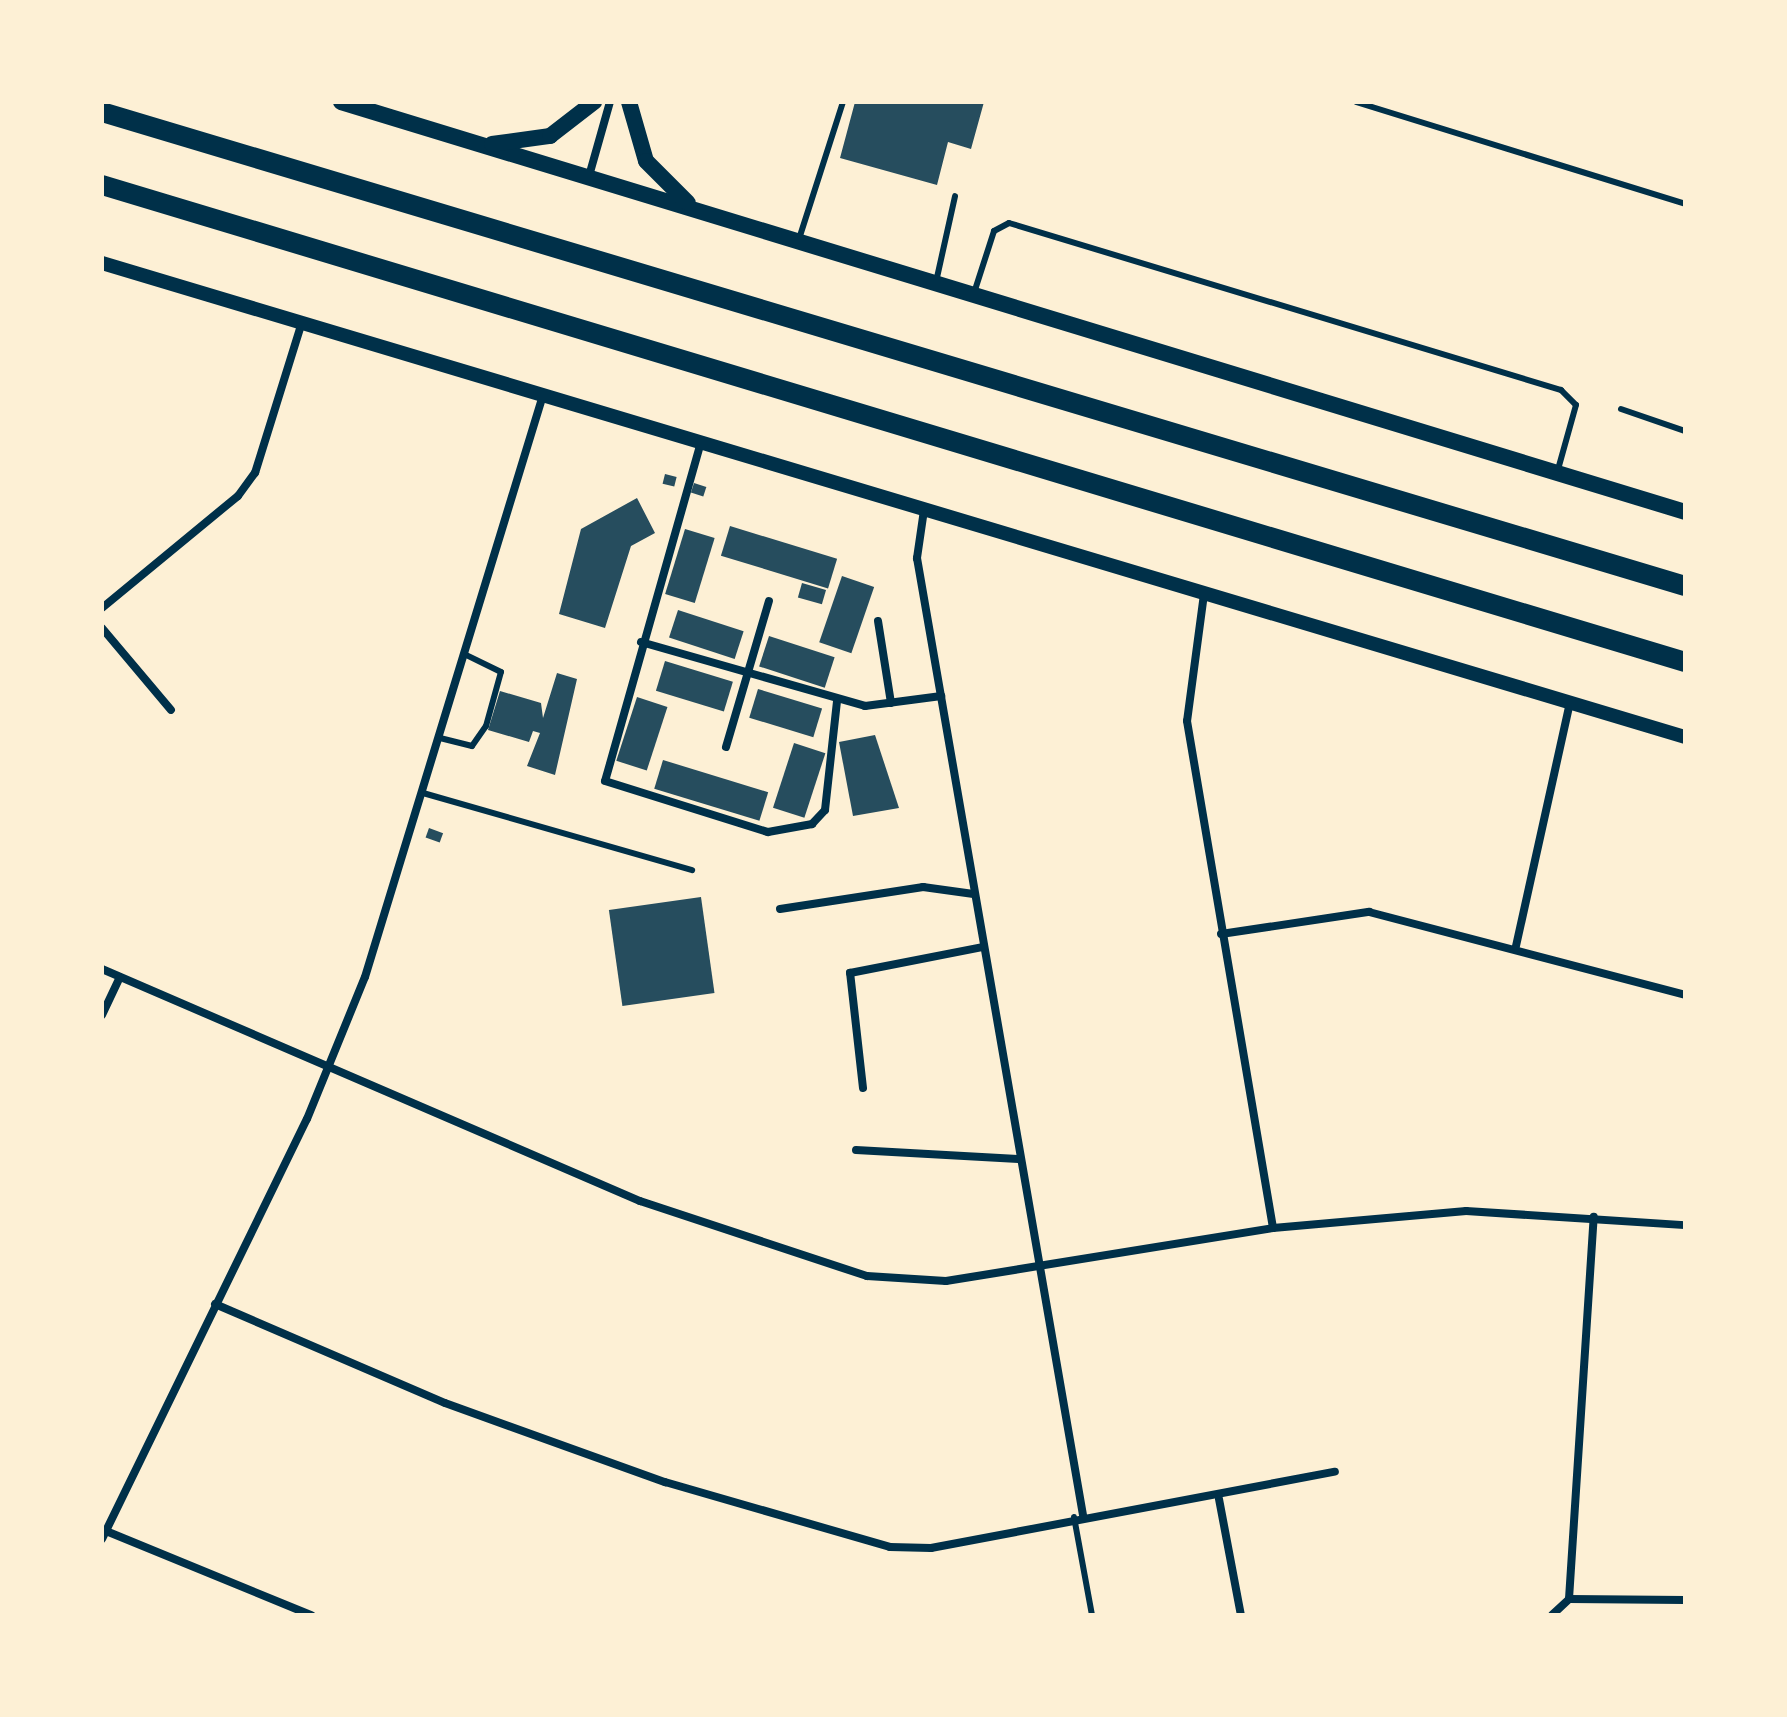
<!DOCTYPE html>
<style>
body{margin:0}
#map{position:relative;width:1787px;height:1717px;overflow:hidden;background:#fdf0d5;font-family:Georgia,serif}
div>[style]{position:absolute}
.building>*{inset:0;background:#264d5e;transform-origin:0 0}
.service>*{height:6px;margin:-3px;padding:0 3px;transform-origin:3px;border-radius:3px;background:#003049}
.minor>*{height:8px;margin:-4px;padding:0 4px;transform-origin:4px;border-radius:4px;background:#003049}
.tertiary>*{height:14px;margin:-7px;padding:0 7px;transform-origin:7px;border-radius:7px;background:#003049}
.secondary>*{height:16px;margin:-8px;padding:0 8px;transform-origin:8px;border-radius:8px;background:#003049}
.motorway>*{height:20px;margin:-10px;padding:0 10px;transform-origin:10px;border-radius:10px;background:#003049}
span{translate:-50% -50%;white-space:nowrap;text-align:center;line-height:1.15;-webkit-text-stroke:8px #fdf0d5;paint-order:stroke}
.frame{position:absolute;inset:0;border:104px solid #fdf0d5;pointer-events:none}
</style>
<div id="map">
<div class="building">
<div style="clip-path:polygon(855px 102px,984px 102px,971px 149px,948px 142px,937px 185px,840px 158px)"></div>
<div style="left:665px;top:474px;width:12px;height:10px;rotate:14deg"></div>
<div style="left:694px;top:483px;width:13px;height:10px;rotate:18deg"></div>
<div style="clip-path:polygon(637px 498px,655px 533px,631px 546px,605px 628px,559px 614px,581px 529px)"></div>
<div style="left:730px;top:526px;width:112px;height:31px;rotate:17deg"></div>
<div style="left:685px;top:529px;width:31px;height:68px;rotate:17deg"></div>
<div style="left:842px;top:576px;width:34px;height:70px;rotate:19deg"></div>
<div style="left:802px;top:583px;width:25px;height:15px;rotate:16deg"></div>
<div style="left:678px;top:610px;width:69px;height:29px;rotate:18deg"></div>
<div style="left:769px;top:636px;width:69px;height:32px;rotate:18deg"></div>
<div style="left:665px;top:661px;width:71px;height:31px;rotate:17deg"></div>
<div style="clip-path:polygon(557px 673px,577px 679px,555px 775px,527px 766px,540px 733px,533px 731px,529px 742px,488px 730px,500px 691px,541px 703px,543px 718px)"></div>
<div style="left:758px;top:689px;width:67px;height:30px;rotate:17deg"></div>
<div style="left:637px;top:697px;width:32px;height:67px;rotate:18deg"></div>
<div style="clip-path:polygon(875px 735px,899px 808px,853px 816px,839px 742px)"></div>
<div style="left:794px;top:743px;width:33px;height:68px;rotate:18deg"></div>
<div style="left:663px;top:760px;width:110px;height:30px;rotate:17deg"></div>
<div style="left:429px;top:828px;width:15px;height:10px;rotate:20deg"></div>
<div style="left:701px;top:897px;width:97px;height:93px;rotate:82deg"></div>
</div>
<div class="service">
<div style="left:1356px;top:102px;width:344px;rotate:17.2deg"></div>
<div style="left:799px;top:239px;width:144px;rotate:-72.2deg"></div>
<div style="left:936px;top:282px;width:88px;rotate:-77.5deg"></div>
<div style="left:974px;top:293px;width:65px;rotate:-72.1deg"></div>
<div style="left:994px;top:231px;width:17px;rotate:-28deg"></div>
<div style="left:1009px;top:223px;width:577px;rotate:16.83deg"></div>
<div style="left:1561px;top:390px;width:21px;rotate:45deg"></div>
<div style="left:1576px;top:405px;width:71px;rotate:105.6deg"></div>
<div style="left:1621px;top:409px;width:68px;rotate:19deg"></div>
<div style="left:440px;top:738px;width:33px;rotate:14deg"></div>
<div style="left:472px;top:746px;width:24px;rotate:-55deg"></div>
<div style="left:486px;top:726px;width:56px;rotate:-74.5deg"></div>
<div style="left:501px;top:672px;width:39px;rotate:-154deg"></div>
<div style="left:423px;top:793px;width:280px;rotate:16deg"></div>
<div style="left:1074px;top:1517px;width:100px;rotate:79.6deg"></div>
</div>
<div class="minor">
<div style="left:589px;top:176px;width:77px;rotate:-74.2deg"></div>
<div style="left:701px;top:442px;width:352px;rotate:105.8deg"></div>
<div style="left:605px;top:781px;width:171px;rotate:17.4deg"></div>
<div style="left:768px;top:832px;width:45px;rotate:-10.3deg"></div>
<div style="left:812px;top:824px;width:19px;rotate:-47deg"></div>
<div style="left:825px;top:810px;width:110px;rotate:-83.7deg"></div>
<div style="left:924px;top:510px;width:49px;rotate:98.3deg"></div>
<div style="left:917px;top:558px;width:971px;rotate:80.16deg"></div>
<div style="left:1204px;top:594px;width:128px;rotate:97.6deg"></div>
<div style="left:1187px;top:721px;width:514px;rotate:80.37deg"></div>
<div style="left:102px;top:608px;width:176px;rotate:-39.5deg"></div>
<div style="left:238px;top:496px;width:29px;rotate:-54deg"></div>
<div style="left:255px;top:473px;width:158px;rotate:-72.7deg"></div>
<div style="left:878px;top:621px;width:83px;rotate:81deg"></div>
<div style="left:102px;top:628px;width:107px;rotate:49.9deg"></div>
<div style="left:641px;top:642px;width:233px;rotate:15.9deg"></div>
<div style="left:865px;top:706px;width:77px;rotate:-7.5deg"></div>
<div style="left:726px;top:747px;width:152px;rotate:-73.6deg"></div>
<div style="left:780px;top:909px;width:145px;rotate:-8.7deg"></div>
<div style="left:923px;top:887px;width:51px;rotate:7.8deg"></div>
<div style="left:1221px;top:934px;width:150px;rotate:-8.5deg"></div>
<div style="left:1369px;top:912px;width:327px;rotate:14.7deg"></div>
<div style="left:1516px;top:946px;width:250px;rotate:-77.5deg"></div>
<div style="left:102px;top:969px;width:586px;rotate:23.33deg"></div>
<div style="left:640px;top:1201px;width:239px;rotate:18.3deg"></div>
<div style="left:867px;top:1276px;width:79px;rotate:3.6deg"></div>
<div style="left:946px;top:1281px;width:331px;rotate:-9.2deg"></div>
<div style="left:1273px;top:1228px;width:194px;rotate:-5deg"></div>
<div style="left:1466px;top:1211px;width:219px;rotate:3.7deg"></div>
<div style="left:102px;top:1015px;width:42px;rotate:-64.7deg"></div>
<div style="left:863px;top:1088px;width:116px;rotate:-96.4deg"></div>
<div style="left:850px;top:973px;width:136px;rotate:-11.1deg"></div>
<div style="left:856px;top:1150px;width:163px;rotate:3.2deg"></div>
<div style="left:215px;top:1304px;width:250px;rotate:23.3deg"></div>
<div style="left:445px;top:1403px;width:234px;rotate:19.8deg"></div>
<div style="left:665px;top:1482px;width:234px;rotate:16.1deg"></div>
<div style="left:890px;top:1547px;width:41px;rotate:1.4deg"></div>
<div style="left:931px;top:1548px;width:411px;rotate:-10.7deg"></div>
<div style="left:1219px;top:1499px;width:118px;rotate:79.3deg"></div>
<div style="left:106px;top:1531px;width:222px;rotate:22.3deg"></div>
<div style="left:102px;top:1539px;width:467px;rotate:-64deg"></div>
<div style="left:307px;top:1119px;width:153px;rotate:-67.8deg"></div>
<div style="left:365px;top:977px;width:609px;rotate:-72.99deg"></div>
<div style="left:1569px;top:1599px;width:116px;rotate:0.5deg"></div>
<div style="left:1552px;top:1615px;width:23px;rotate:-43deg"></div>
<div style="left:1569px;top:1599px;width:383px;rotate:-86.3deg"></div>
</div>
<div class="tertiary">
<div style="left:102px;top:263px;width:1652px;rotate:16.67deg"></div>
</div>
<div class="secondary">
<div style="left:341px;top:102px;width:1405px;rotate:16.96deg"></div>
<div style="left:629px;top:102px;width:61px;rotate:73.9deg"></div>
<div style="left:646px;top:161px;width:59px;rotate:45deg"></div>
<div style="left:492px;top:144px;width:59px;rotate:-7.9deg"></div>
<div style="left:550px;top:136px;width:56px;rotate:-37.7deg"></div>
</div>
<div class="motorway">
<div style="left:102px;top:112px;width:1652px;rotate:16.67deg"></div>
<div style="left:102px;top:185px;width:1653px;rotate:16.77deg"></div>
</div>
<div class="frame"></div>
</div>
